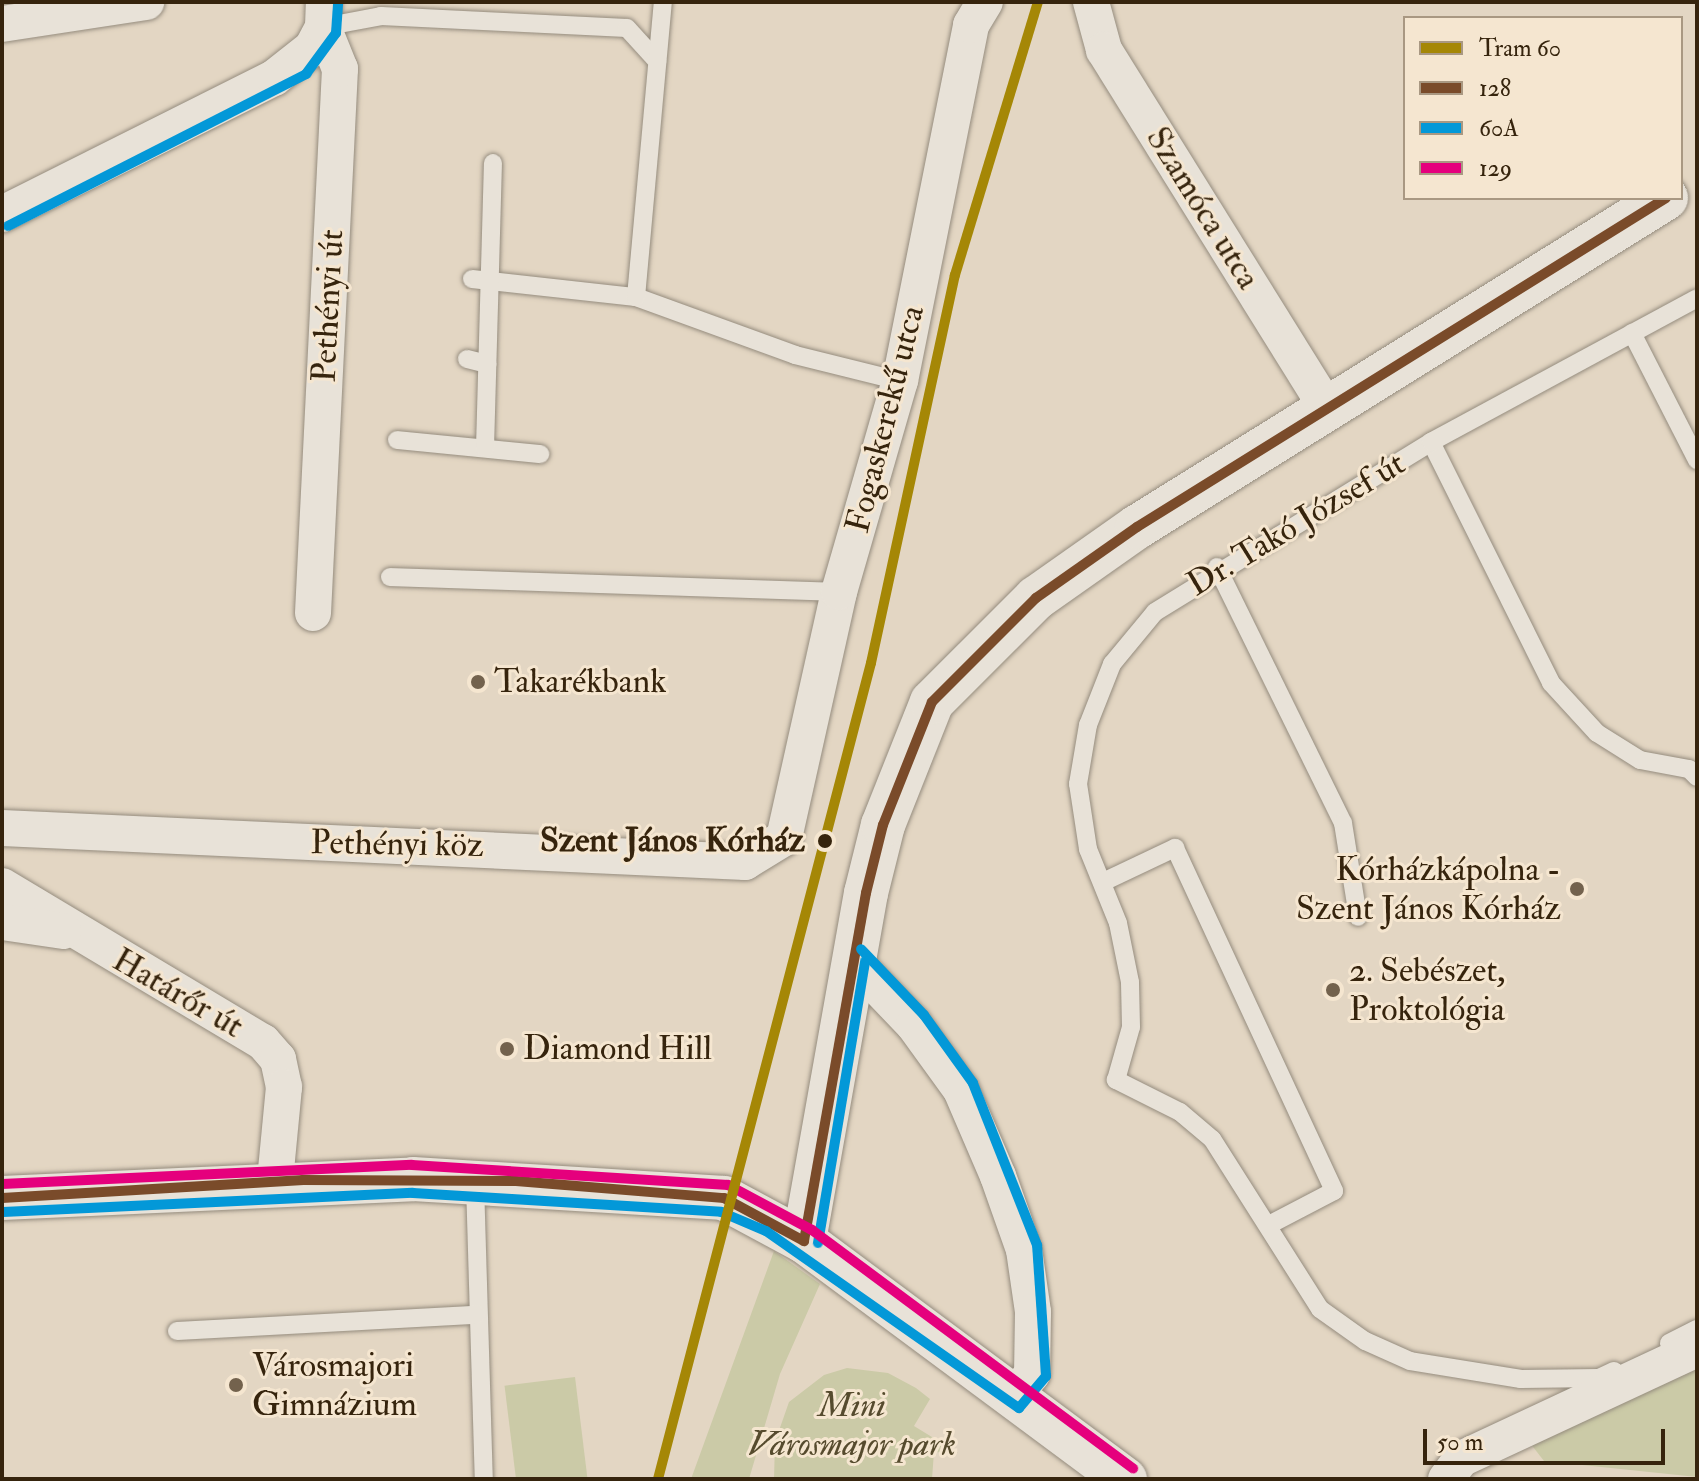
<!DOCTYPE html>
<meta charset="utf-8">
<style>
body{margin:0}
#map{position:relative;width:1699px;height:1481px;overflow:hidden;background:#e3d6c3;font-family:"IM FELL Double Pica",serif}
div>[style]{position:absolute}
.green>*{inset:0;background:#cbcaa7;transform-origin:0 0}
.roads{filter:drop-shadow(0 0 2px #958c7e) drop-shadow(0 0 2px #958c7e)}
.service>*{height:18px;margin:-9px;padding:0 9px;transform-origin:9px;border-radius:9px;background:#e8e2d8}
.minor>*{height:36px;margin:-18px;padding:0 18px;transform-origin:18px;border-radius:18px;background:#e8e2d8}
.tertiary>*{height:44px;margin:-22px;padding:0 22px;transform-origin:22px;border-radius:22px;background:#e8e2d8}
.bus-1>*{height:10px;margin:-5px;padding:0 5px;transform-origin:5px;border-radius:5px;background:#7a4b2a}
.bus-2>*{height:10px;margin:-5px;padding:0 5px;transform-origin:5px;border-radius:5px;background:#0398d8}
.bus-3>*{height:10px;margin:-5px;padding:0 5px;transform-origin:5px;border-radius:5px;background:#e5007d}
.tram-1>*{height:10px;margin:-5px;padding:0 5px;transform-origin:5px;border-radius:5px;background:#a58706}
.dots>*{width:22px;height:22px;translate:-50% -50%;box-sizing:border-box;border:4px solid #f5e6d0;border-radius:50%}
span{translate:-50% -50%;white-space:nowrap;text-align:center;line-height:1.15;-webkit-text-stroke:6px #f5e6d0;paint-order:stroke}
.street-label{font-size:34px;color:#36240d}
.poi-label{font-size:34px;color:#36240d}
.left{translate:0 -50%;text-align:left}
.right{translate:-100% -50%;text-align:right}
.stop-label{font-size:34px;color:#36240d;font-weight:700}
.park-label{font-size:34px;color:#564b2e;font-style:italic}
.frame{position:absolute;inset:0;border:4px solid #36240d;pointer-events:none}
.legend{position:absolute;left:1403px;top:16px;width:280px;height:184px;box-sizing:border-box;background:#f5e6d0;border:2px solid #a99882;margin:0;padding:10px 14px;list-style:none;font-size:24px;color:#36240d}
.legend li{display:flex;align-items:center;gap:16px;height:40px}
.legend b{width:40px;border:2px solid #a99882}
.scale{position:absolute;left:1423px;top:1429px;width:242px;height:36px;box-sizing:border-box;border:4px solid #36240d;border-top:0;padding-left:10px;font-size:24px;line-height:28px;white-space:nowrap;color:#36240d;-webkit-text-stroke:6px #f5e6d0;paint-order:stroke}
</style>
<div id="map">
<div class="green">
<div style="clip-path:polygon(774px 1251px,820px 1284px,780px 1374px,749px 1479px,691px 1479px)"></div>
<div style="clip-path:polygon(1697px 1358px,1697px 1477px,1544px 1461px,1530px 1443px)"></div>
<div style="clip-path:polygon(847px 1368px,888px 1373px,916px 1388px,930px 1399px,914px 1426px,958px 1453px,934px 1452px,932px 1479px,774px 1479px,775px 1442px,789px 1402px,824px 1375px)"></div>
<div style="left:575px;top:1377px;width:103px;height:71px;rotate:83deg"></div>
</div>
<div class="roads">
<div class="service">
<div style="left:323px;top:27px;width:59px;rotate:-10.7deg"></div>
<div style="left:381px;top:16px;width:246px;rotate:2.8deg"></div>
<div style="left:627px;top:28px;width:45px;rotate:47.7deg"></div>
<div style="left:472px;top:279px;width:165px;rotate:6.3deg"></div>
<div style="left:636px;top:297px;width:169px;rotate:20deg"></div>
<div style="left:795px;top:355px;width:108px;rotate:13.9deg"></div>
<div style="left:636px;top:297px;width:296px;rotate:-84.8deg"></div>
<div style="left:1632px;top:333px;width:143px;rotate:62.9deg"></div>
<div style="left:467px;top:359px;width:21px;rotate:14deg"></div>
<div style="left:397px;top:440px;width:144px;rotate:5.6deg"></div>
<div style="left:1431px;top:442px;width:269px;rotate:63.5deg"></div>
<div style="left:1551px;top:683px;width:68px;rotate:47.4deg"></div>
<div style="left:1597px;top:733px;width:51px;rotate:32.1deg"></div>
<div style="left:1640px;top:760px;width:50px;rotate:10.4deg"></div>
<div style="left:1689px;top:769px;width:11px;rotate:45deg"></div>
<div style="left:485px;top:448px;width:285px;rotate:-88.4deg"></div>
<div style="left:1217px;top:567px;width:285px;rotate:63.8deg"></div>
<div style="left:1343px;top:823px;width:95px;rotate:80.9deg"></div>
<div style="left:390px;top:577px;width:449px;rotate:1.9deg"></div>
<div style="left:1103px;top:882px;width:80px;rotate:-25.3deg"></div>
<div style="left:1175px;top:848px;width:378px;rotate:65.1deg"></div>
<div style="left:1334px;top:1191px;width:73px;rotate:152.4deg"></div>
<div style="left:475px;top:1183px;width:296px;rotate:88.3deg"></div>
<div style="left:177px;top:1331px;width:300px;rotate:-3.1deg"></div>
<div style="left:1669px;top:1343px;width:31px;rotate:-27deg"></div>
<div style="left:1614px;top:1371px;width:17px;rotate:155deg"></div>
<div style="left:1599px;top:1378px;width:78px;rotate:179.3deg"></div>
<div style="left:1521px;top:1379px;width:112px;rotate:-170.8deg"></div>
<div style="left:1410px;top:1361px;width:49px;rotate:-156deg"></div>
<div style="left:1365px;top:1341px;width:55px;rotate:-144.6deg"></div>
<div style="left:1320px;top:1309px;width:201px;rotate:-122.4deg"></div>
<div style="left:1212px;top:1139px;width:42px;rotate:-139.8deg"></div>
<div style="left:1180px;top:1112px;width:72px;rotate:-153.4deg"></div>
<div style="left:1116px;top:1080px;width:55px;rotate:-74.2deg"></div>
<div style="left:1131px;top:1027px;width:45px;rotate:-91.3deg"></div>
<div style="left:1130px;top:982px;width:60px;rotate:-101.5deg"></div>
<div style="left:1118px;top:923px;width:80px;rotate:-112.1deg"></div>
<div style="left:1088px;top:849px;width:66px;rotate:-98.7deg"></div>
<div style="left:1078px;top:784px;width:60px;rotate:-80.4deg"></div>
<div style="left:1088px;top:725px;width:66px;rotate:-68.5deg"></div>
<div style="left:1112px;top:664px;width:67px;rotate:-50.4deg"></div>
<div style="left:1155px;top:612px;width:324px;rotate:-31.6deg"></div>
<div style="left:1431px;top:442px;width:302px;rotate:-28.4deg"></div>
</div>
<div class="minor">
<div style="left:1091px;top:2px;width:50px;rotate:74.8deg"></div>
<div style="left:1104px;top:50px;width:422px;rotate:58.1deg"></div>
<div style="left:2px;top:24px;width:146px;rotate:-8.7deg"></div>
<div style="left:2px;top:214px;width:304px;rotate:-26.6deg"></div>
<div style="left:274px;top:78px;width:48px;rotate:-38.3deg"></div>
<div style="left:312px;top:48px;width:24px;rotate:-62deg"></div>
<div style="left:313px;top:613px;width:545px;rotate:-87.16deg"></div>
<div style="left:340px;top:69px;width:45px;rotate:-112deg"></div>
<div style="left:323px;top:27px;width:25px;rotate:-88deg"></div>
<div style="left:2px;top:828px;width:744px;rotate:2.62deg"></div>
<div style="left:745px;top:862px;width:46px;rotate:-31.6deg"></div>
<div style="left:784px;top:838px;width:252px;rotate:-77.4deg"></div>
<div style="left:839px;top:592px;width:220px;rotate:-73.9deg"></div>
<div style="left:900px;top:381px;width:363px;rotate:-78.7deg"></div>
<div style="left:971px;top:25px;width:27px;rotate:-59deg"></div>
<div style="left:2px;top:886px;width:304px;rotate:30.9deg"></div>
<div style="left:263px;top:1042px;width:23px;rotate:49deg"></div>
<div style="left:278px;top:1059px;width:29px;rotate:78deg"></div>
<div style="left:284px;top:1087px;width:94px;rotate:95.5deg"></div>
<div style="left:2px;top:922px;width:62px;rotate:8.4deg"></div>
<div style="left:851px;top:959px;width:91px;rotate:46.3deg"></div>
<div style="left:914px;top:1025px;width:80px;rotate:54.1deg"></div>
<div style="left:961px;top:1090px;width:94px;rotate:66.7deg"></div>
<div style="left:998px;top:1176px;width:78px;rotate:70.6deg"></div>
<div style="left:1024px;top:1250px;width:63px;rotate:81.7deg"></div>
<div style="left:1033px;top:1312px;width:62px;rotate:90.9deg"></div>
<div style="left:1032px;top:1374px;width:27px;rotate:129deg"></div>
<div style="left:1446px;top:1479px;width:25px;rotate:-53deg"></div>
<div style="left:1461px;top:1459px;width:260px;rotate:-25deg"></div>
</div>
<div class="tertiary">
<div style="left:2px;top:1198px;width:411px;rotate:-2.6deg"></div>
<div style="left:413px;top:1179px;width:312px;rotate:3.5deg"></div>
<div style="left:724px;top:1198px;width:91px;rotate:28.3deg"></div>
<div style="left:804px;top:1241px;width:400px;rotate:36.6deg"></div>
<div style="left:804px;top:1241px;width:353px;rotate:-79.9deg"></div>
<div style="left:866px;top:893px;width:70px;rotate:-76deg"></div>
<div style="left:883px;top:825px;width:132px;rotate:-68.3deg"></div>
<div style="left:932px;top:702px;width:147px;rotate:-45deg"></div>
<div style="left:1036px;top:598px;width:123px;rotate:-35.1deg"></div>
<div style="left:1137px;top:527px;width:623px;rotate:-31.88deg"></div>
</div>
</div>
<div class="bus-1">
<div style="left:2px;top:1198px;width:302px;rotate:-3.4deg"></div>
<div style="left:303px;top:1180px;width:213px;rotate:0.3deg"></div>
<div style="left:516px;top:1181px;width:209px;rotate:4.7deg"></div>
<div style="left:724px;top:1198px;width:91px;rotate:28.3deg"></div>
<div style="left:804px;top:1241px;width:353px;rotate:-79.9deg"></div>
<div style="left:866px;top:893px;width:70px;rotate:-76deg"></div>
<div style="left:883px;top:825px;width:132px;rotate:-68.3deg"></div>
<div style="left:932px;top:702px;width:147px;rotate:-45deg"></div>
<div style="left:1036px;top:598px;width:123px;rotate:-35.1deg"></div>
<div style="left:1137px;top:527px;width:623px;rotate:-31.88deg"></div>
</div>
<div class="bus-2">
<div style="left:8px;top:226px;width:335px;rotate:-27deg"></div>
<div style="left:306px;top:74px;width:51px;rotate:-53.8deg"></div>
<div style="left:336px;top:33px;width:30px;rotate:-86deg"></div>
<div style="left:3px;top:1212px;width:410px;rotate:-2.7deg"></div>
<div style="left:413px;top:1193px;width:309px;rotate:3.5deg"></div>
<div style="left:721px;top:1212px;width:49px;rotate:22.9deg"></div>
<div style="left:766px;top:1231px;width:309px;rotate:35deg"></div>
<div style="left:1019px;top:1408px;width:42px;rotate:-49.8deg"></div>
<div style="left:1046px;top:1376px;width:131px;rotate:-93.9deg"></div>
<div style="left:1037px;top:1245px;width:174px;rotate:-111.6deg"></div>
<div style="left:973px;top:1083px;width:84px;rotate:-125.8deg"></div>
<div style="left:924px;top:1015px;width:91px;rotate:-133.7deg"></div>
<div style="left:818px;top:1243px;width:286px;rotate:-80.5deg"></div>
</div>
<div class="bus-3">
<div style="left:2px;top:1184px;width:410px;rotate:-2.7deg"></div>
<div style="left:412px;top:1165px;width:317px;rotate:3.6deg"></div>
<div style="left:728px;top:1185px;width:95px;rotate:28.2deg"></div>
<div style="left:812px;top:1230px;width:400px;rotate:36.6deg"></div>
</div>
<div class="tram-1">
<div style="left:658px;top:1479px;width:843px;rotate:-75.37deg"></div>
<div style="left:871px;top:663px;width:397px;rotate:-77.8deg"></div>
<div style="left:955px;top:275px;width:285px;rotate:-73.1deg"></div>
</div>
<div class="dots">
<div style="left:478px;top:682px;background:#73624d"></div>
<div style="left:825px;top:841px;background:#36240d"></div>
<div style="left:1577px;top:889px;background:#73624d"></div>
<div style="left:1333px;top:990px;background:#73624d"></div>
<div style="left:507px;top:1049px;background:#73624d"></div>
<div style="left:236px;top:1385px;background:#73624d"></div>
</div>
<div class="street-label">
<span style="left:1203px;top:208px;rotate:58deg">Szamóca utca</span>
<span style="left:328px;top:306px;rotate:-87deg">Pethényi út</span>
<span style="left:885px;top:419px;rotate:-76deg">Fogaskerekű utca</span>
<span style="left:1296px;top:524px;rotate:-31deg">Dr. Takó József út</span>
<span style="left:397px;top:844px;rotate:1deg">Pethényi köz</span>
<span style="left:178px;top:993px;rotate:30deg">Határőr út</span>
</div>
<div class="poi-label">
<span class="left" style="left:494px;top:682px">Takarékbank</span>
<span class="right" style="left:1561px;top:889px">Kórházkápolna -<br>Szent János Kórház</span>
<span class="left" style="left:1349px;top:990px">2. Sebészet,<br>Proktológia</span>
<span class="left" style="left:523px;top:1049px">Diamond Hill</span>
<span class="left" style="left:252px;top:1385px">Városmajori<br>Gimnázium</span>
</div>
<div class="stop-label">
<span class="right" style="left:805px;top:841px">Szent János Kórház</span>
</div>
<div class="park-label">
<span style="left:852px;top:1425px">Mini<br>Városmajor park</span>
</div>
<div class="frame"></div>
<ul class="legend">
<li><b style="height:10px;background:#a58706"></b>Tram 60</li>
<li><b style="height:10px;background:#7a4b2a"></b>128</li>
<li><b style="height:10px;background:#0398d8"></b>60A</li>
<li><b style="height:10px;background:#e5007d"></b>129</li>
</ul>
<div class="scale">50 m</div>
</div>
